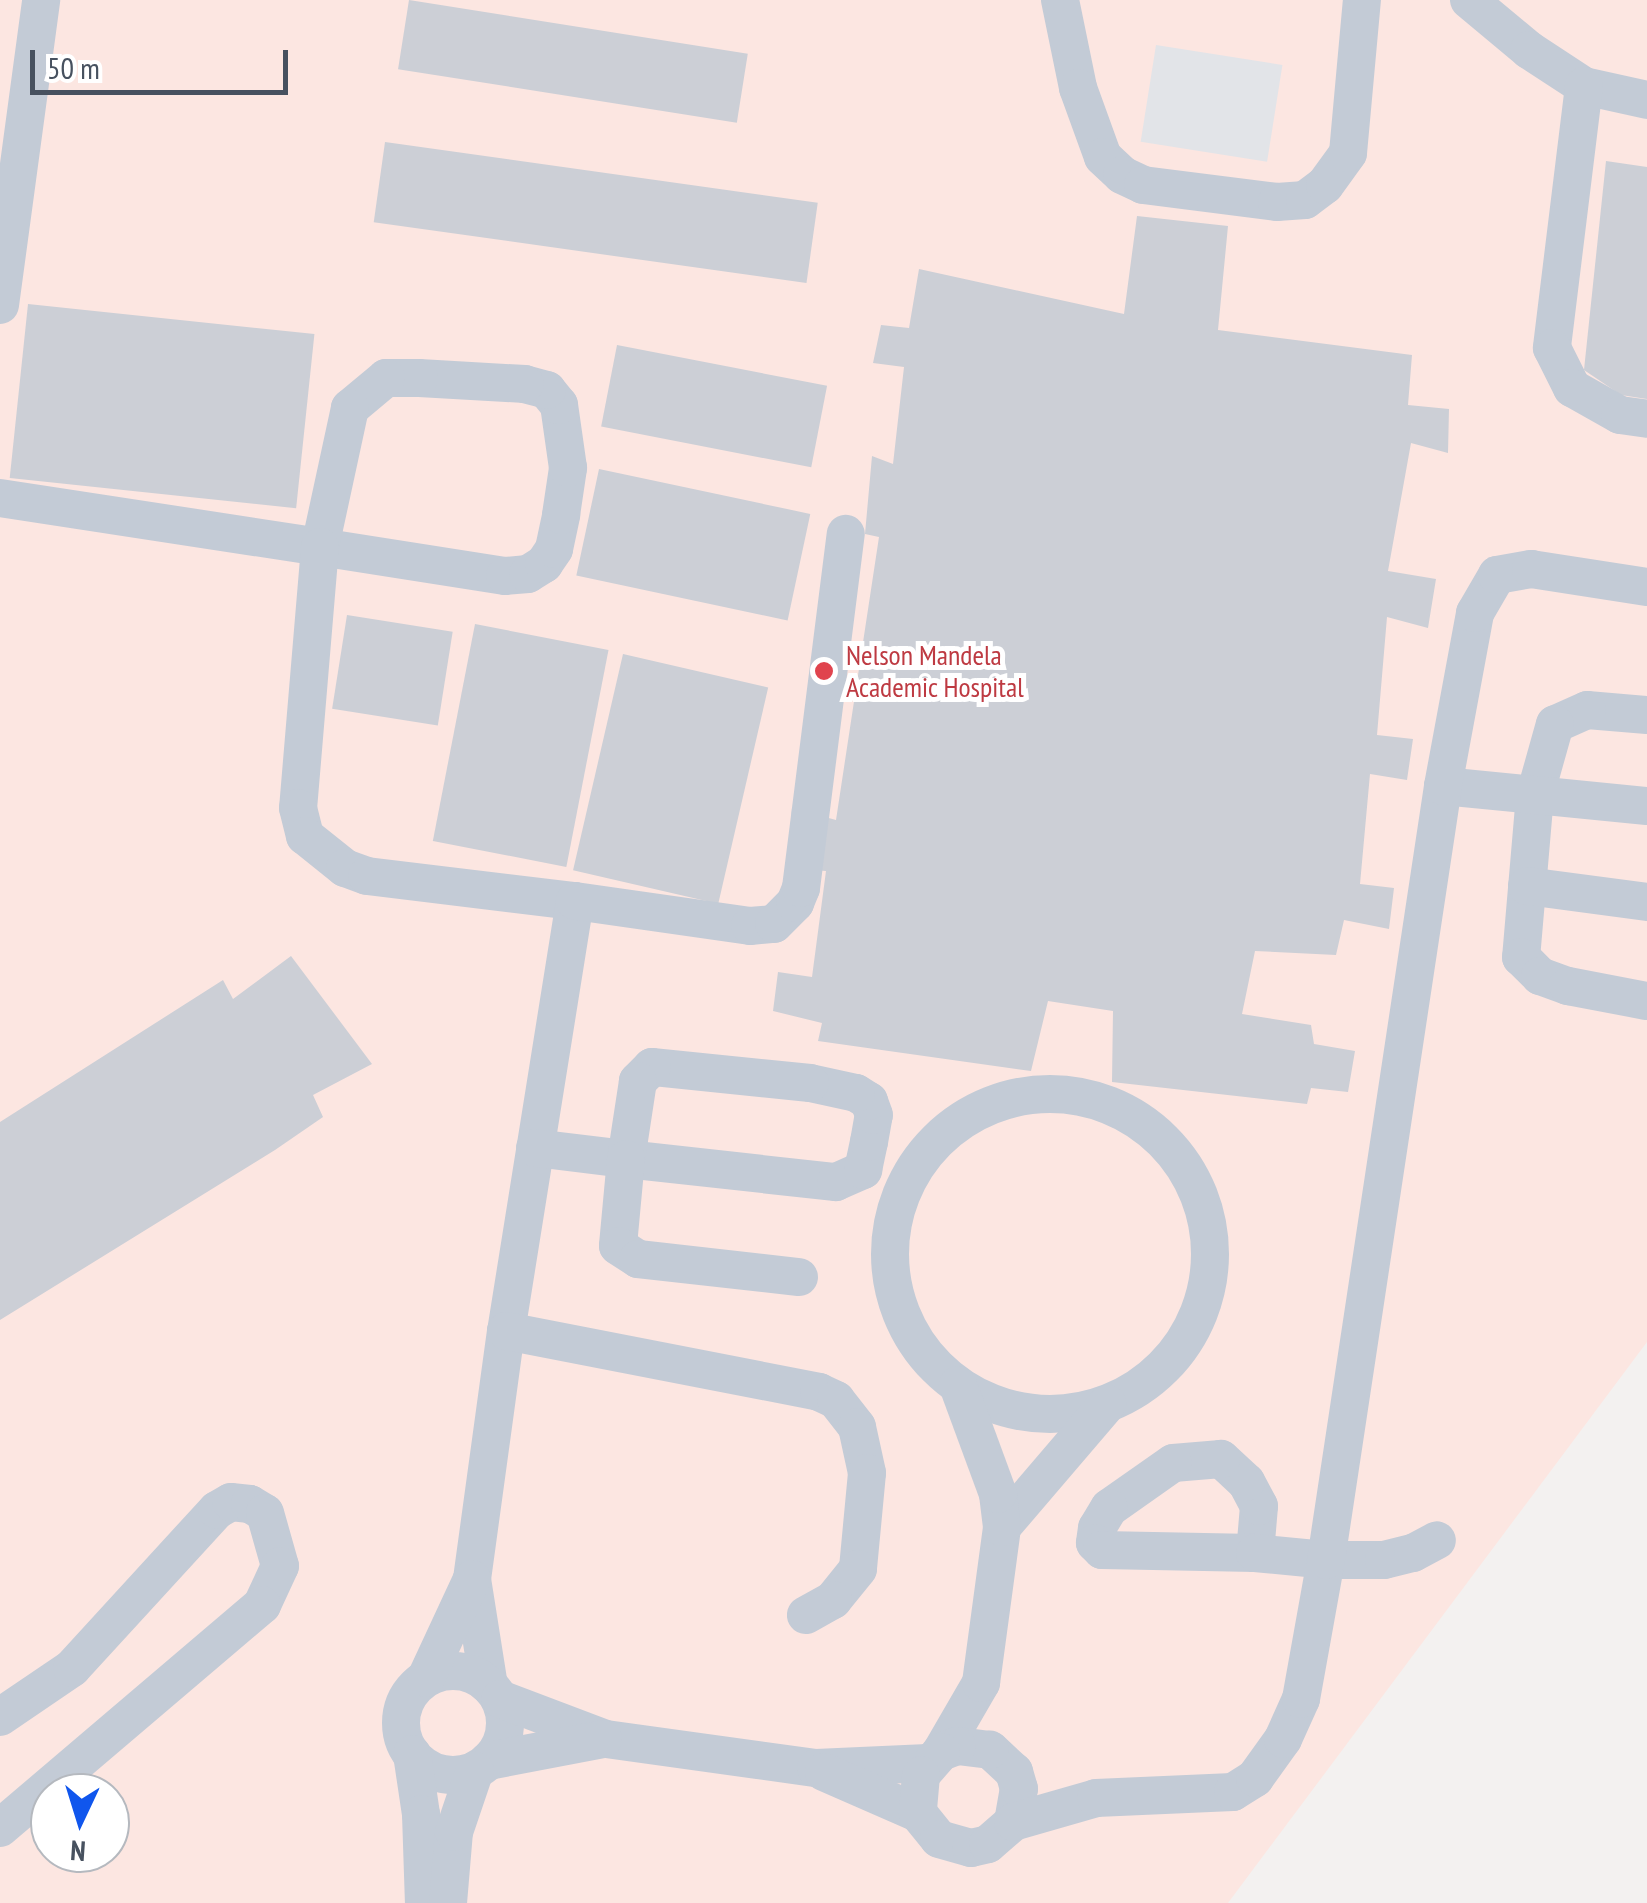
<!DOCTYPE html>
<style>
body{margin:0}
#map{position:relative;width:1647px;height:1903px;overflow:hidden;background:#f3f1f0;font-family:"PT Sans Narrow",sans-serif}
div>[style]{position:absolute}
.medical>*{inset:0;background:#fce6e1}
.airport>*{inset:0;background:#e2e4e8;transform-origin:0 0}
.building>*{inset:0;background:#cccfd6;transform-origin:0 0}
.minor>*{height:38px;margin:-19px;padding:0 19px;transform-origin:19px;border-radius:19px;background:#c3cbd6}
.minor>.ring{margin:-19px;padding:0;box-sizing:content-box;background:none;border:38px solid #c3cbd6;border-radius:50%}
.dots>*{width:28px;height:28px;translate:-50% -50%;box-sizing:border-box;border:5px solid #fff;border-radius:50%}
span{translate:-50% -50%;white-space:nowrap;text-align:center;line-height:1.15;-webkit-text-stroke:10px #fff;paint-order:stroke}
.health-label{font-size:28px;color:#be3a42}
.left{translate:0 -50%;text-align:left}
.north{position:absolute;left:30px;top:1773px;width:100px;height:100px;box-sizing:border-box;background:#fff;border:2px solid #b5b9bf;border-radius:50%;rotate:184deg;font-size:28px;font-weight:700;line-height:40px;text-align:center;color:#47515f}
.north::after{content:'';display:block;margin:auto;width:35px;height:45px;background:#1056ed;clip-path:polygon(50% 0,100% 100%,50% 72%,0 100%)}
.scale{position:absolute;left:30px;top:50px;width:258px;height:45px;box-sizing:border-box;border:5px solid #47515f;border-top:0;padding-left:12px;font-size:30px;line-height:35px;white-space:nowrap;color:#47515f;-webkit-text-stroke:8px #fff;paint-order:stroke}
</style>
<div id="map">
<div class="medical">
<div style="clip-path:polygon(evenodd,0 0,1647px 0,1647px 1342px,1228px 1903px,0 1903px,0 0,50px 1793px,110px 1793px,110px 1853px,50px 1853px,50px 1793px)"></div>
</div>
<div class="airport">
<div style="left:1156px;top:45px;width:128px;height:98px;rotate:9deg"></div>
</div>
<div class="building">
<div style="left:409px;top:0;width:343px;height:70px;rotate:9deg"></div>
<div style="left:385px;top:142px;width:437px;height:81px;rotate:8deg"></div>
<div style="clip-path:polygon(1606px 161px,1647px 167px,1647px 399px,1621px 395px,1584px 370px)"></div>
<div style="clip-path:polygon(1137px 216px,1228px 226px,1218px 330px,1412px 355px,1408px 405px,1449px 409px,1448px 453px,1411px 443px,1388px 571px,1436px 579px,1428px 628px,1387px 617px,1377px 735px,1413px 739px,1407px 780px,1370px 774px,1360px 884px,1394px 888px,1389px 929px,1344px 920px,1336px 955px,1255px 951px,1242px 1014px,1311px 1025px,1314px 1044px,1355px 1051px,1348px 1092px,1311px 1088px,1307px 1104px,1112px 1082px,1113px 1011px,1048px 1001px,1031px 1071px,818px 1041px,822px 1023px,773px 1011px,778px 972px,812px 977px,826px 871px,787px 868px,792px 808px,836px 820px,879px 537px,865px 534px,872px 456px,893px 464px,904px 367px,873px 363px,881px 325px,909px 328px,919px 269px,1124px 314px)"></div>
<div style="left:28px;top:304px;width:288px;height:175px;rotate:6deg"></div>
<div style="left:617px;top:345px;width:214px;height:83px;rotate:11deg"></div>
<div style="left:599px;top:469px;width:216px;height:109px;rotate:12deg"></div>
<div style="left:347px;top:615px;width:107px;height:95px;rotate:9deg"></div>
<div style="left:475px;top:624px;width:136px;height:221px;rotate:11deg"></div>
<div style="left:623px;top:654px;width:149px;height:222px;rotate:13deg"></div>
<div style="clip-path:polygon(291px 956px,372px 1064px,313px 1095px,323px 1117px,275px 1150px,0 1320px,0 1122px,223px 980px,233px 999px)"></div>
</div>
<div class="minor">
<div style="left:1060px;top:0;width:90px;rotate:78.4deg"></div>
<div style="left:1078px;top:88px;width:73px;rotate:70.1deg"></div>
<div style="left:1103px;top:157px;width:26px;rotate:43deg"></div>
<div style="left:1122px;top:175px;width:23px;rotate:25deg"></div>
<div style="left:1143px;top:185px;width:135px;rotate:7.2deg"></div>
<div style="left:1277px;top:202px;width:28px;rotate:-4deg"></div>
<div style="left:1305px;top:200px;width:25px;rotate:-37deg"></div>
<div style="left:1325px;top:185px;width:39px;rotate:-54deg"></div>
<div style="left:1348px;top:153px;width:154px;rotate:-84.8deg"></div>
<div style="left:1469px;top:0;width:78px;rotate:39.8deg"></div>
<div style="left:1529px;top:50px;width:66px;rotate:33.2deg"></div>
<div style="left:1584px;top:86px;width:65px;rotate:12.5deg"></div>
<div style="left:1584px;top:86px;width:264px;rotate:97deg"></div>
<div style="left:1552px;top:348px;width:45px;rotate:63.4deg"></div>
<div style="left:1572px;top:388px;width:55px;rotate:29.4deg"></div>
<div style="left:1620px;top:415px;width:27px;rotate:8deg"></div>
<div style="left:0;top:305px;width:308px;rotate:-82.3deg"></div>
<div style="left:0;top:498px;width:324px;rotate:8.7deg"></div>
<div style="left:320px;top:547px;width:187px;rotate:8.9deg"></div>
<div style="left:505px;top:576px;width:23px;rotate:-5deg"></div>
<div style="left:528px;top:574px;width:19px;rotate:-32deg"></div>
<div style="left:544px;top:564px;width:18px;rotate:-56deg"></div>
<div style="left:554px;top:549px;width:35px;rotate:-78deg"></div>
<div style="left:561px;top:515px;width:48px;rotate:-81.5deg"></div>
<div style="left:568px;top:468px;width:64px;rotate:-98.1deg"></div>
<div style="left:559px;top:405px;width:19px;rotate:-129deg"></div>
<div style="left:547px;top:390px;width:23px;rotate:-165deg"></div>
<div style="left:525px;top:384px;width:106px;rotate:-176.8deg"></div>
<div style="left:419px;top:378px;width:33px;rotate:180deg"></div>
<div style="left:386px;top:378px;width:47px;rotate:140.2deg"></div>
<div style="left:350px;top:408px;width:142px;rotate:102.2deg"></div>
<div style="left:320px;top:547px;width:262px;rotate:94.8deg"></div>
<div style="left:298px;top:808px;width:29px;rotate:76deg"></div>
<div style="left:305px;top:836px;width:51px;rotate:38.7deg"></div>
<div style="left:345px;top:868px;width:23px;rotate:20deg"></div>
<div style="left:367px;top:876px;width:209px;rotate:6.9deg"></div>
<div style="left:575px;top:901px;width:436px;rotate:99.1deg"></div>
<div style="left:506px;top:1331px;width:250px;rotate:97.8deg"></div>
<div style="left:472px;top:1579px;width:108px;rotate:81deg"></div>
<div style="left:1647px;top:715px;width:60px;rotate:-175.2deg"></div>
<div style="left:1587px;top:710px;width:35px;rotate:156deg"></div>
<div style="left:1555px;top:724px;width:74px;rotate:105.7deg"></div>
<div style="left:1535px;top:795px;width:163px;rotate:94.9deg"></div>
<div style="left:1521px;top:957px;width:27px;rotate:45deg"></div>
<div style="left:1540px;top:976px;width:30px;rotate:20deg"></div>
<div style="left:1568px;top:986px;width:80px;rotate:10.8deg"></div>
<div style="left:1443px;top:786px;width:205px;rotate:5.6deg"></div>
<div style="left:1527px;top:886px;width:121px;rotate:7.6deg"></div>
<div style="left:575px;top:901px;width:177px;rotate:8.1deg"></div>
<div style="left:750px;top:926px;width:24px;rotate:-5deg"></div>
<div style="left:774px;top:924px;width:30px;rotate:-45deg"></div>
<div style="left:795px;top:903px;width:16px;rotate:-68deg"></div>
<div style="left:801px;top:888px;width:357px;rotate:-82.8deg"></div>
<div class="ring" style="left:890px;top:1094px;width:282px;height:282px"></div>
<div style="left:535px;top:1148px;width:92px;rotate:6.9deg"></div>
<div style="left:626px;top:1159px;width:211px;rotate:6.3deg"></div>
<div style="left:836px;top:1182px;width:30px;rotate:-24deg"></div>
<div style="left:863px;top:1170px;width:29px;rotate:-78deg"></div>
<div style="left:869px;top:1142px;width:27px;rotate:-80deg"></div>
<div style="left:874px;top:1115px;width:15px;rotate:-110deg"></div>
<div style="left:869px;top:1101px;width:15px;rotate:-148deg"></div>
<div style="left:856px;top:1093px;width:47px;rotate:-167.7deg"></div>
<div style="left:810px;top:1083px;width:159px;rotate:-174.2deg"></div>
<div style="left:652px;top:1067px;width:20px;rotate:135deg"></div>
<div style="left:638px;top:1081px;width:79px;rotate:98.7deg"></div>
<div style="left:626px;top:1159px;width:87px;rotate:95.3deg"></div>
<div style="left:618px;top:1246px;width:24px;rotate:33deg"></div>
<div style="left:638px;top:1259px;width:162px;rotate:6.4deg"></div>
<div style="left:506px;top:1331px;width:319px;rotate:11deg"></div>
<div style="left:819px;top:1392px;width:19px;rotate:25deg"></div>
<div style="left:836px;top:1400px;width:34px;rotate:52deg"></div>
<div style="left:857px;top:1427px;width:47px;rotate:77.7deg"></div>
<div style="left:867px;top:1473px;width:96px;rotate:95.4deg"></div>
<div style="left:858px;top:1569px;width:40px;rotate:129deg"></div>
<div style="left:833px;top:1600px;width:31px;rotate:151deg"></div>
<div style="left:1002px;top:1527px;width:162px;rotate:-49.5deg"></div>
<div style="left:1255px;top:1553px;width:47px;rotate:-85.1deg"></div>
<div style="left:1259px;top:1506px;width:27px;rotate:-118deg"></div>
<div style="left:1246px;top:1482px;width:34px;rotate:-137deg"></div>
<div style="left:1221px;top:1459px;width:48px;rotate:175.2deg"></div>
<div style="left:1173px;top:1463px;width:78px;rotate:144.9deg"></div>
<div style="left:1109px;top:1508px;width:23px;rotate:121deg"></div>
<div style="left:1097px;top:1528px;width:15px;rotate:98deg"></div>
<div style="left:1095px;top:1543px;width:10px;rotate:45deg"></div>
<div style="left:1102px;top:1550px;width:153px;rotate:1.1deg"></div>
<div style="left:1255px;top:1553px;width:71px;rotate:5.6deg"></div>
<div style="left:1326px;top:1560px;width:58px"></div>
<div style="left:1384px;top:1560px;width:30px;rotate:-14deg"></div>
<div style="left:1413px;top:1553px;width:27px;rotate:-28deg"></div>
<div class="ring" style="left:401px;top:1671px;width:66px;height:66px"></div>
<div style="left:426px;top:1678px;width:109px;rotate:-65.1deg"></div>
<div style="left:500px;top:1699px;width:113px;rotate:20.7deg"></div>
<div style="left:606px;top:1739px;width:212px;rotate:7.9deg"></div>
<div style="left:816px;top:1768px;width:112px;rotate:-2.6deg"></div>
<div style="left:0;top:1717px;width:87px;rotate:-34.2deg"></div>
<div style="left:72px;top:1668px;width:214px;rotate:-47.5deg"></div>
<div style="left:217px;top:1510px;width:16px;rotate:-30deg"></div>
<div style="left:231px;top:1502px;width:19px;rotate:6deg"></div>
<div style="left:250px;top:1504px;width:17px;rotate:31deg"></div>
<div style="left:265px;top:1513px;width:55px;rotate:74.2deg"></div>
<div style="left:280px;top:1566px;width:43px;rotate:114.8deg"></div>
<div style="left:262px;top:1605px;width:344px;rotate:139.6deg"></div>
<div style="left:941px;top:1752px;width:80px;rotate:-59.9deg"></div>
<div style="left:981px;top:1683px;width:157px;rotate:-82.3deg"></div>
<div style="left:1002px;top:1527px;width:33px;rotate:-97deg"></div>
<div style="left:998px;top:1494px;width:116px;rotate:-110.2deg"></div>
<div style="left:412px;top:1754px;width:61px;rotate:81.5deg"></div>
<div style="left:421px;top:1814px;width:89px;rotate:88.1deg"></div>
<div style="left:488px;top:1761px;width:117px;rotate:-10.8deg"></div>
<div style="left:824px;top:1772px;width:103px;rotate:23.6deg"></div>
<div style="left:918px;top:1813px;width:33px;rotate:51deg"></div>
<div style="left:939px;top:1839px;width:33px;rotate:16deg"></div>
<div style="left:971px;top:1848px;width:17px;rotate:-13deg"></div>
<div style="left:988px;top:1844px;width:33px;rotate:-41deg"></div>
<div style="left:1013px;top:1822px;width:34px;rotate:-80deg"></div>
<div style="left:1019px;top:1789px;width:18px;rotate:-106deg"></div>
<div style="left:1014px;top:1772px;width:33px;rotate:-137deg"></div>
<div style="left:990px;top:1750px;width:33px;rotate:-173deg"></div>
<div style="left:957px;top:1746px;width:17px;rotate:159deg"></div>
<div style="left:941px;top:1752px;width:30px;rotate:131deg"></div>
<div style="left:921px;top:1775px;width:38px;rotate:95deg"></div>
<div style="left:1013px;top:1822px;width:86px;rotate:-16.1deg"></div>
<div style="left:1096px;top:1798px;width:137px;rotate:-2.5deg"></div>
<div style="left:1233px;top:1792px;width:26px;rotate:-32deg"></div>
<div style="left:1255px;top:1778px;width:48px;rotate:-54.3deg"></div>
<div style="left:1283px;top:1739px;width:44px;rotate:-65.8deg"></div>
<div style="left:1301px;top:1699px;width:141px;rotate:-79.8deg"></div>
<div style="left:1326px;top:1560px;width:783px;rotate:-81.4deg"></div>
<div style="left:1443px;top:786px;width:176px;rotate:-79.5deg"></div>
<div style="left:1475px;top:613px;width:44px;rotate:-59.9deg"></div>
<div style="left:1497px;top:575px;width:35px;rotate:-10deg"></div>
<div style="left:1531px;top:569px;width:117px;rotate:8.8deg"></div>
<div style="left:448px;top:1903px;width:71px;rotate:-85.2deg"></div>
<div style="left:454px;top:1832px;width:65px;rotate:-71.3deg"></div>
</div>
<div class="dots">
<div style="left:824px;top:671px;background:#e0444e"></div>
</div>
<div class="health-label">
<span class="left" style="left:846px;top:671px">Nelson Mandela<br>Academic Hospital</span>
</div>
<div class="north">N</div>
<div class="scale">50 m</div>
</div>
